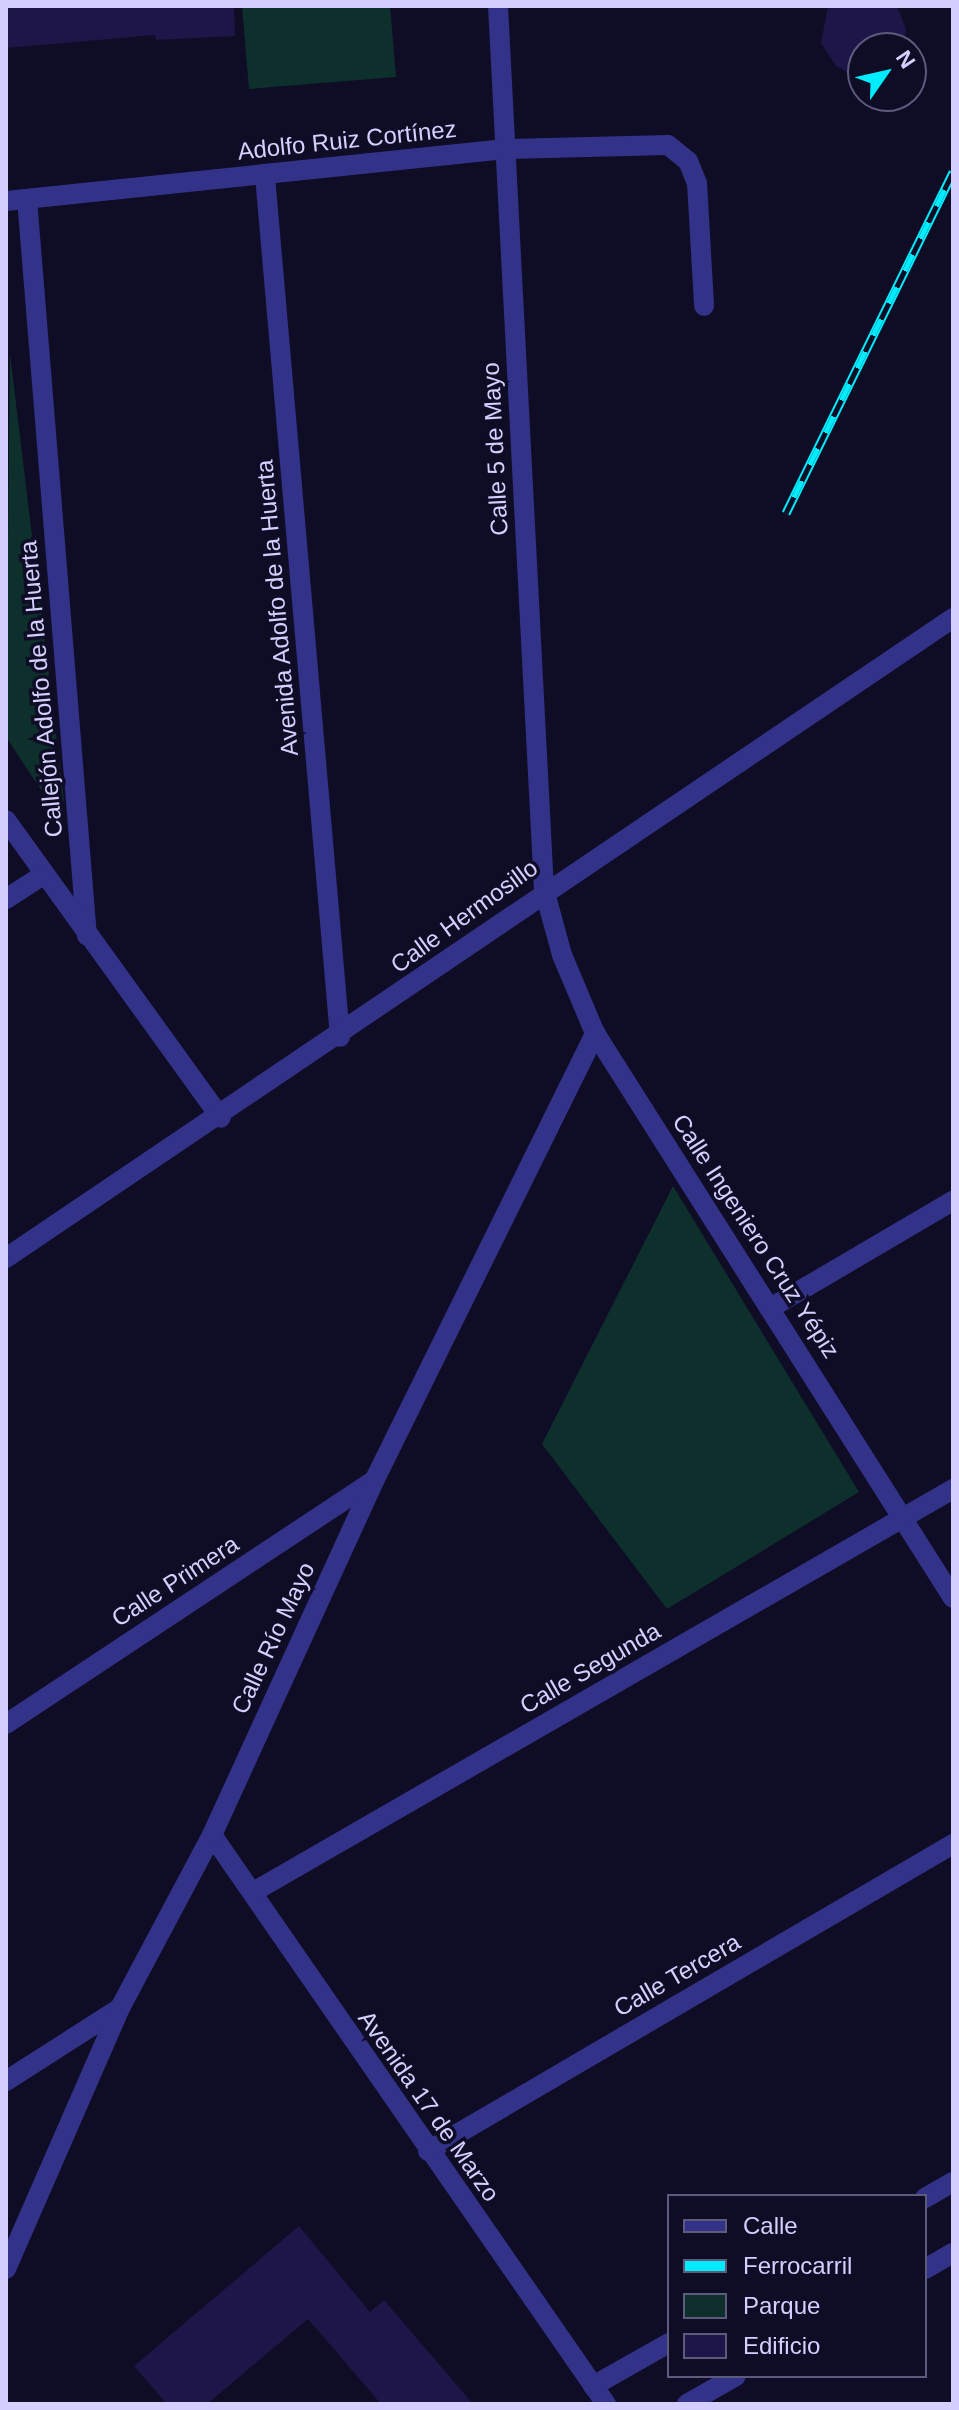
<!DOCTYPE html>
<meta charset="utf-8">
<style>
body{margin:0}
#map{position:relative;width:959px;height:2410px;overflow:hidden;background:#0f0c25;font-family:Helvetica,sans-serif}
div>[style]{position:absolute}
.green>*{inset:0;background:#0e302d}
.building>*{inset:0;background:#1e1648}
.minor>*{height:20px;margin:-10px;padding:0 10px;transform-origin:10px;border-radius:10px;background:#323289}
.rail>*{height:9px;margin-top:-4.5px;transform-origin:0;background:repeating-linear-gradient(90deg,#0f0c25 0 18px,#00ebfb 0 36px);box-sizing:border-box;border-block:2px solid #00ebfb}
span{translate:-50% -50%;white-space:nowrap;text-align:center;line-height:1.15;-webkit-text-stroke:7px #0f0c25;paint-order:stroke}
.street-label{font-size:24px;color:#d3d0ff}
.frame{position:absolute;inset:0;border:8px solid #d3d0ff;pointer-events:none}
.legend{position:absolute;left:667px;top:2194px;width:260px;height:184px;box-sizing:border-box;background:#0f0c25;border:2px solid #5d5a7c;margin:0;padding:10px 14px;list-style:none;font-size:24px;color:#d3d0ff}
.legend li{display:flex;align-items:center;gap:16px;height:40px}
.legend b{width:40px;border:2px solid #5d5a7c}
.north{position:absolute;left:847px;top:32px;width:80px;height:80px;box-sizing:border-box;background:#0f0c25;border:2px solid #5d5a7c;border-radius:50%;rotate:56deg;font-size:22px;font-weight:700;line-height:32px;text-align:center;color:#d3d0ff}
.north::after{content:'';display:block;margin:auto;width:28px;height:36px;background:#00ebfb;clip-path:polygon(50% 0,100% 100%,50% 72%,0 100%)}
</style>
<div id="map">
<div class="green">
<div style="clip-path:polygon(242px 6px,390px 6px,396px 77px,249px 89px)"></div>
<div style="clip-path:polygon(10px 354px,64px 801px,53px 808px,6px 737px)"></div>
<div style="clip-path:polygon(673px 1186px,859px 1492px,667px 1609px,542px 1444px)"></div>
</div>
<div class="building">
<div style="clip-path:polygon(6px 6px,234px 6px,235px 36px,156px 40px,155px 35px,6px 48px)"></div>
<div style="clip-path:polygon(828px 6px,897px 6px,906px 29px,904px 48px,863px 48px,863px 80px,836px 66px,821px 43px)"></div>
<div style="clip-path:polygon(299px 2226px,370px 2312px,384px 2300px,473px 2404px,381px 2404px,308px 2319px,207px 2404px,167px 2404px,134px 2366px)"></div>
</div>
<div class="minor">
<div style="left:498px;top:6px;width:884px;rotate:87.02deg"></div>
<div style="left:544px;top:889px;width:68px;rotate:74.7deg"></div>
<div style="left:562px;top:955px;width:85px;rotate:67.1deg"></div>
<div style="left:595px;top:1033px;width:669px;rotate:57.64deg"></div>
<div style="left:265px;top:176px;width:864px;rotate:85.02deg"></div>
<div style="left:27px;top:199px;width:739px;rotate:85.35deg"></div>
<div style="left:6px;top:201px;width:502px;rotate:-5.95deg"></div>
<div style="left:505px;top:149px;width:163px;rotate:-1.4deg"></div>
<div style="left:668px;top:145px;width:26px;rotate:39deg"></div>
<div style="left:688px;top:161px;width:24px;rotate:68deg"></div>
<div style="left:697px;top:183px;width:123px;rotate:86.7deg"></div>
<div style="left:6px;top:820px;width:367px;rotate:54.2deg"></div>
<div style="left:6px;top:899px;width:44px;rotate:-33deg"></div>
<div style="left:6px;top:1258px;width:1143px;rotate:-34.05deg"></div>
<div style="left:772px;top:1307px;width:210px;rotate:-30.4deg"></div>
<div style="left:6px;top:1724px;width:440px;rotate:-33.5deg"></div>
<div style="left:212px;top:1835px;width:692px;rotate:55.3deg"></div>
<div style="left:253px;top:1892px;width:808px;rotate:-29.93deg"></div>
<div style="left:6px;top:2081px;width:135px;rotate:-32.6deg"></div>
<div style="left:428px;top:2151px;width:608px;rotate:-30.32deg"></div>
<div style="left:925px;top:2198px;width:32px;rotate:-30deg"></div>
<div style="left:6px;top:2269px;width:285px;rotate:-66.4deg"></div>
<div style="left:120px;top:2008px;width:196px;rotate:-62deg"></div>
<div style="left:212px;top:1835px;width:389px;rotate:-65.4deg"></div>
<div style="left:374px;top:1481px;width:500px;rotate:-63.7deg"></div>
<div style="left:925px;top:2269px;width:32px;rotate:-30deg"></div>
<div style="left:593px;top:2386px;width:87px;rotate:-29.5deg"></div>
<div style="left:687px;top:2404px;width:56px;rotate:-29.7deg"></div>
</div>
<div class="rail">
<div style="left:786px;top:513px;width:380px;rotate:-63.9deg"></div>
</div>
<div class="street-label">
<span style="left:347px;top:140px;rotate:-6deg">Adolfo Ruiz Cortínez</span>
<span style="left:495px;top:449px;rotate:-93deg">Calle 5 de Mayo</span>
<span style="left:277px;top:608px;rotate:-95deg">Avenida Adolfo de la Huerta</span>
<span style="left:41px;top:689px;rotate:-95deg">Callejón Adolfo de la Huerta</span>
<span style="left:464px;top:916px;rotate:-36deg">Calle Hermosillo</span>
<span style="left:756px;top:1236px;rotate:57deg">Calle Ingeniero Cruz Yépiz</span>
<span style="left:175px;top:1581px;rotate:-33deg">Calle Primera</span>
<span style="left:273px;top:1638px;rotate:-65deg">Calle Río Mayo</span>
<span style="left:590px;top:1668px;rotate:-30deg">Calle Segunda</span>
<span style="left:677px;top:1975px;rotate:-30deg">Calle Tercera</span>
<span style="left:429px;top:2106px;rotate:55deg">Avenida 17 de Marzo</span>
</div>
<div class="frame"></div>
<ul class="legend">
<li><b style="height:10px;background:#323289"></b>Calle</li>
<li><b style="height:10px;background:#00ebfb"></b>Ferrocarril</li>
<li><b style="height:22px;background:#0e302d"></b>Parque</li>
<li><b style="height:22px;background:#1e1648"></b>Edificio</li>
</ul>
<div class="north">N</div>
</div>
